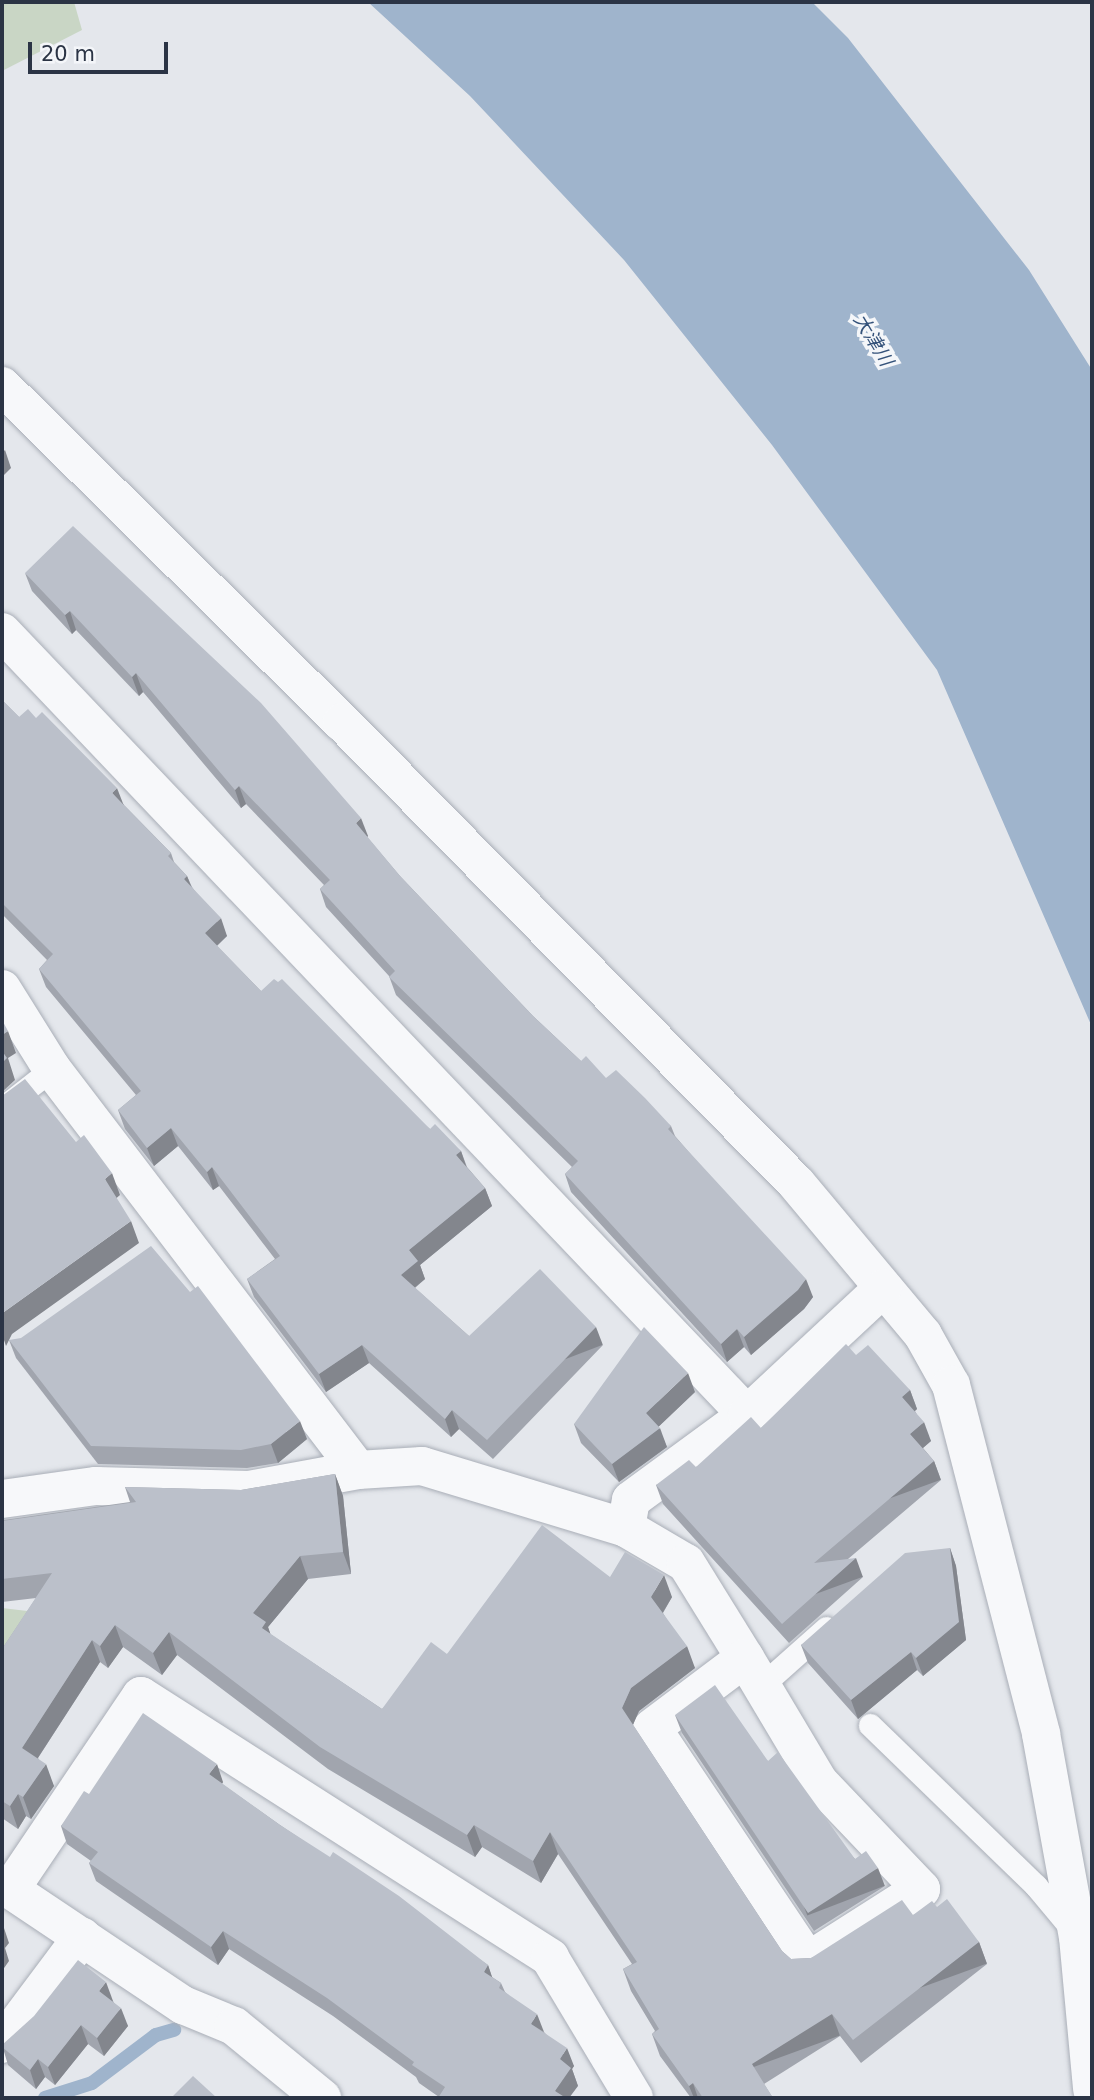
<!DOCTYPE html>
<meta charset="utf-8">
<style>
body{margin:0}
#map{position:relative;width:1094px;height:2100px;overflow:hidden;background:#e4e7ec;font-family:"DejaVu Sans","Noto Sans JP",sans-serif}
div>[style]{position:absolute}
.green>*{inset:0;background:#c9d6c5}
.water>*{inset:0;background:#9fb4cc}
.stream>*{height:14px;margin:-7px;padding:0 7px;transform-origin:7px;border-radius:7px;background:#9fb4cc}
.roads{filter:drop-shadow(0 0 2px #a9aeb7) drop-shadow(0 0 2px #a9aeb7)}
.service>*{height:23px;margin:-11.5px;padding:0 11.5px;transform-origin:11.5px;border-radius:11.5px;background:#f7f8fa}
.minor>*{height:38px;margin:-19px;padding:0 19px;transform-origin:19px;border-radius:19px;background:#f7f8fa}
.wall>*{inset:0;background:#a1a5ae}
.shaded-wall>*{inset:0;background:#83868d;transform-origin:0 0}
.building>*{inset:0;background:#bbc0ca}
span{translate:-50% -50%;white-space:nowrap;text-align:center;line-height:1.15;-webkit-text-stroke:7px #f4f6f9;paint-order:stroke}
.water-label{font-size:19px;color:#34527a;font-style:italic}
.frame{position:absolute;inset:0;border:4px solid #2b3445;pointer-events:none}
.scale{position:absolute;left:28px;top:42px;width:140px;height:32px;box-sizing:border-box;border:4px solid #2b3445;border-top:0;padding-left:9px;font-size:21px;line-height:24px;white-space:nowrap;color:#2b3445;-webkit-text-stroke:5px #f4f6f9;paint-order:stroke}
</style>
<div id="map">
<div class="green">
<div style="clip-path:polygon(2px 2px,74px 2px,82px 30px,2px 71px)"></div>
<div style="clip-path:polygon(2px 1608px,44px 1613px,2px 1677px)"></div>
</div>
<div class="water">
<div style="clip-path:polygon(368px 2px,812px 2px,848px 38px,1029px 270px,1092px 370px,1092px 1027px,937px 670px,772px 445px,624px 260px,470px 96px)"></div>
</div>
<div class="stream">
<div style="left:45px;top:2098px;width:49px;rotate:-17.7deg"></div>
<div style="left:92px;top:2083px;width:80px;rotate:-36.9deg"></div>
<div style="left:156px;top:2035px;width:19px;rotate:-16deg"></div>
</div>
<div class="roads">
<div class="service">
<div style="left:2px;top:1108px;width:63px;rotate:-38deg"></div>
<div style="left:761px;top:1686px;width:87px;rotate:-41.7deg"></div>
<div style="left:870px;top:1725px;width:231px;rotate:44.1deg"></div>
<div style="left:1036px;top:1886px;width:56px;rotate:50.1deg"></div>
</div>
<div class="minor">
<div style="left:2px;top:386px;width:478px;rotate:44.7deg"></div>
<div style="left:342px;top:722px;width:647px;rotate:45.44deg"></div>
<div style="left:796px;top:1183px;width:198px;rotate:50.1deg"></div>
<div style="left:923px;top:1335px;width:57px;rotate:60.8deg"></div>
<div style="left:951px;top:1385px;width:360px;rotate:75.5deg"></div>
<div style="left:1041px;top:1734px;width:206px;rotate:79.7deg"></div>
<div style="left:1078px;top:1937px;width:153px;rotate:84.7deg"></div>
<div style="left:2px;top:632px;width:1081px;rotate:46.42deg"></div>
<div style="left:2px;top:989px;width:94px;rotate:58deg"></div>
<div style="left:52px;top:1069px;width:504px;rotate:52.65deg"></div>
<div style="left:2px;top:1499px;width:95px;rotate:-7.9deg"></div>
<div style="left:96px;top:1486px;width:153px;rotate:1.5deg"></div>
<div style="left:249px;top:1490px;width:111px;rotate:-10.4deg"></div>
<div style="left:358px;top:1470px;width:64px;rotate:-3.6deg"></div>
<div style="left:422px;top:1466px;width:213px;rotate:16.9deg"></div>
<div style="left:626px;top:1528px;width:69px;rotate:30.3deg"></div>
<div style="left:686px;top:1563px;width:112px;rotate:58.2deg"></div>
<div style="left:745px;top:1658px;width:144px;rotate:59.2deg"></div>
<div style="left:819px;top:1782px;width:148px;rotate:46.4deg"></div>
<div style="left:921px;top:1889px;width:134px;rotate:147.5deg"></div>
<div style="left:808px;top:1961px;width:280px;rotate:-123.8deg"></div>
<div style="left:652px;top:1728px;width:116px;rotate:-37deg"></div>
<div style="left:626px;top:1528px;width:28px;rotate:-80deg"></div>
<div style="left:631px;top:1500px;width:144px;rotate:-36.2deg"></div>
<div style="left:747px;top:1415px;width:186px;rotate:-43deg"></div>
<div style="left:2px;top:1884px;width:218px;rotate:33.8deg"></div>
<div style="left:183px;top:2005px;width:55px;rotate:22.4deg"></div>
<div style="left:234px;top:2026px;width:114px;rotate:39.3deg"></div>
<div style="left:10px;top:1890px;width:234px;rotate:-56deg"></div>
<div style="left:141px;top:1696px;width:486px;rotate:32.6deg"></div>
<div style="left:550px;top:1958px;width:163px;rotate:59deg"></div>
<div style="left:2px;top:2044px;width:134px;rotate:-53.2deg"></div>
</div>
</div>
<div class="wall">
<div style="clip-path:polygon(25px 573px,368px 836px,367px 837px,400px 876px,533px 1016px,581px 1061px,671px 1126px,675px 1136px,813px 1297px,804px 1309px,751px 1355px,744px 1347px,727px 1362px,571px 1192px,565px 1174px,572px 1167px,396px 995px,389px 976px,326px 907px,320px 889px,324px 885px,246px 804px,241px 808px,143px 692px,139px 696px,76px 630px,72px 634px,32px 591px)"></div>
<div style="clip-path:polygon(2px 700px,19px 717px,123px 804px,171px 853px,174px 862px,187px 876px,192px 887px,227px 936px,217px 946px,261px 991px,430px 1129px,461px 1151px,467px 1167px,485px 1188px,492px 1206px,420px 1265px,425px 1279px,415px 1288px,469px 1336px,603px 1345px,493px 1459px,459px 1429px,451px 1437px,369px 1363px,326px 1392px,254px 1297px,247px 1279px,275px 1259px,219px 1186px,213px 1190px,178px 1146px,154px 1166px,125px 1129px,118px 1110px,136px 1095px,46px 987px,39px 969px,47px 960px,2px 914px)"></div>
<div style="clip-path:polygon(9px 1340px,307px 1439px,278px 1463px,247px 1468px,98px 1464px,16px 1358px)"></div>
<div style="clip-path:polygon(856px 1355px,910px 1390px,917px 1409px,915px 1411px,931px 1441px,923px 1448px,934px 1461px,941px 1480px,848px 1559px,863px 1577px,789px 1643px,663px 1504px,656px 1485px,696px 1467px,761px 1428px)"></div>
<div style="clip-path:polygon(695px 1392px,658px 1427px,667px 1447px,619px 1482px,581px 1443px,574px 1424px)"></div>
<div style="clip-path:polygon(335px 1474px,343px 1496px,351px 1574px,308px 1579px,268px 1627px,270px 1634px,382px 1709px,447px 1654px,610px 1577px,672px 1597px,663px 1613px,695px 1668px,639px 1711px,633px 1725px,782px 1951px,791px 1959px,811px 1958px,913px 1915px,937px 1907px,979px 1942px,987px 1964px,861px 2063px,840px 2036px,764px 2084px,773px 2098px,691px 2098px,660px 2056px,652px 2034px,655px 2031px,631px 1991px,623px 1969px,632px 1964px,558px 1854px,541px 1883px,482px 1847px,475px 1857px,328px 1769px,177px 1655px,162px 1675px,123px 1647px,108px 1668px,100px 1662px,38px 1758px,54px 1786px,31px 1819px,26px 1816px,18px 1829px,2px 1818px,2px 1649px,36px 1598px,2px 1602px,2px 1516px,4px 1520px,130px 1502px,125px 1487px,241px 1490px)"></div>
<div style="clip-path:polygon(950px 1548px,956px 1566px,966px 1640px,923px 1676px,917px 1670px,858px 1719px,808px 1663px,801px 1645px)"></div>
<div style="clip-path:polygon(675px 1715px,768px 1761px,855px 1859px,885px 1886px,814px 1931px,682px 1733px)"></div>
<div style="clip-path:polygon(223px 1782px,222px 1784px,280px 1825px,488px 1965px,492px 1977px,501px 1983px,505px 1992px,544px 2032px,574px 2066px,572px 2069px,578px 2086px,439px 2097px,419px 2083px,416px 2077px,333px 2016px,229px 1949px,218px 1965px,96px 1881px,89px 1863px,91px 1861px,67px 1844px,61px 1826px,89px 1794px)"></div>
<div style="clip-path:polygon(113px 2001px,128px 2026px,104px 2056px,88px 2044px,55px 2085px,45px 2077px,36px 2089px,8px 2065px,2px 2045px)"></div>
</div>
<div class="shaded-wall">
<div style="clip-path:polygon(5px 450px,11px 468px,2px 477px,2px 453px)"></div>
<div style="clip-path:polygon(70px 611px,76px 630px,72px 634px,65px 615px)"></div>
<div style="clip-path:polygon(136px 673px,143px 692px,139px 696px,132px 677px)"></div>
<div style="clip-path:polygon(239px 786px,246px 804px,241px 808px,235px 790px)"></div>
<div style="clip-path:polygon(117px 788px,124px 806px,112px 793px)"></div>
<div style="clip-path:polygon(361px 818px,368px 836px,362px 842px,356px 823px)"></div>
<div style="clip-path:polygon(187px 876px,194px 894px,184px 879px)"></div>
<div style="clip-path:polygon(221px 918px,227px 936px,211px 951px,205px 933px)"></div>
<div style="clip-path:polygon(8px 1031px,16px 1053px,8px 1058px,15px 1080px,2px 1092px,2px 1035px)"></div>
<div style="clip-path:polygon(171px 1128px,178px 1146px,154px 1166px,147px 1148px)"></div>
<div style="clip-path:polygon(461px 1151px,467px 1169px,456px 1155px)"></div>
<div style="clip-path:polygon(212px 1167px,219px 1186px,213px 1190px,207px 1172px)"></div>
<div style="clip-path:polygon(112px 1173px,120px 1195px,113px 1201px,105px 1179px)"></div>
<div style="clip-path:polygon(485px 1188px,492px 1206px,420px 1265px,425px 1279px,408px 1293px,401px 1275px,409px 1250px)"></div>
<div style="clip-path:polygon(131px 1221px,139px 1243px,12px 1334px,6px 1346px,2px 1334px,2px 1316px,4px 1312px)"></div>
<div style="clip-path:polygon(806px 1279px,813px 1297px,804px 1309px,751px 1355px,744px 1337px)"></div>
<div style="left:596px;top:1327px;width:19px;height:157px;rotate:69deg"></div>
<div style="clip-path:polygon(737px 1329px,744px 1347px,727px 1362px,721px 1344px)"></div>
<div style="clip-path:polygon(362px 1345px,369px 1363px,326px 1392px,319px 1374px)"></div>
<div style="clip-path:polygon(688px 1373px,695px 1392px,653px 1432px,646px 1413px)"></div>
<div style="clip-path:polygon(910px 1390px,917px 1409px,909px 1416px,902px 1397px)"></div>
<div style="clip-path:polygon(452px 1410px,459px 1429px,451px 1437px,445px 1419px)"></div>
<div style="clip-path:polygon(300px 1421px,307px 1439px,278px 1463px,271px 1444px)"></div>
<div style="clip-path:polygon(924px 1422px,931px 1441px,917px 1453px,910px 1434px)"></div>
<div style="clip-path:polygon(660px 1428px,667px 1447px,619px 1482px,612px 1464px)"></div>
<div style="clip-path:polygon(2px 1444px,4px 1469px,2px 1463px)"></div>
<div style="left:934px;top:1461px;width:20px;height:157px;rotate:70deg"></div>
<div style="clip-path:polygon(335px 1474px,343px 1496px,351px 1574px,343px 1552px)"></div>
<div style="clip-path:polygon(950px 1548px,956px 1566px,966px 1640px,923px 1676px,916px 1658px)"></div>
<div style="clip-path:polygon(300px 1556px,308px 1579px,268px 1627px,274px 1644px,270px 1650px,253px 1613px)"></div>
<div style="left:856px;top:1558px;width:20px;height:99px;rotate:70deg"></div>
<div style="clip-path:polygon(664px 1575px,672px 1597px,659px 1619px,651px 1597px)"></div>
<div style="clip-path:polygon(115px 1625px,123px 1647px,108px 1668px,100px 1646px)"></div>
<div style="clip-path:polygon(169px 1632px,177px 1655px,162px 1675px,153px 1653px)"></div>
<div style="clip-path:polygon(92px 1640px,100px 1662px,30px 1770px,22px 1748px)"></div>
<div style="clip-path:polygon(687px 1646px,695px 1668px,639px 1711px,630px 1731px,622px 1708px,631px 1688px)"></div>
<div style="clip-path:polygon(911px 1652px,917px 1670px,858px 1719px,851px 1700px)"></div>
<div style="clip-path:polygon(46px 1764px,54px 1786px,31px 1819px,23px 1797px)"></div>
<div style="clip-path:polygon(217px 1764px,223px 1782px,216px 1793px,209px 1774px)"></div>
<div style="clip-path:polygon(18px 1794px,26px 1816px,18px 1829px,10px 1806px)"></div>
<div style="clip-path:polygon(474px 1825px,482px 1847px,475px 1857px,467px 1835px)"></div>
<div style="clip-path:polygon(550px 1832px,558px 1854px,541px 1883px,533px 1861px)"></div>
<div style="left:878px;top:1868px;width:19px;height:83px;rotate:69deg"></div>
<div style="clip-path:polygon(3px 1925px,9px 1943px,5px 1948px,9px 1961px,2px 1971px)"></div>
<div style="clip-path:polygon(223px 1931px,229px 1949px,218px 1965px,211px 1947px)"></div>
<div style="left:979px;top:1942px;width:23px;height:160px;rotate:70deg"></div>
<div style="clip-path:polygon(488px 1965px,494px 1983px,484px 1972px)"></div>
<div style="clip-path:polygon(106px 1982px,113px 2001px,106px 2009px,99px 1991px)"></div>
<div style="clip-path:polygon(121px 2008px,128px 2026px,104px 2056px,97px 2038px)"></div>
<div style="clip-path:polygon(537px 2014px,544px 2032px,531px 2024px)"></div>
<div style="left:832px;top:2014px;width:23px;height:94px;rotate:70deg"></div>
<div style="clip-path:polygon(81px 2025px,88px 2044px,55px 2085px,48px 2067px)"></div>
<div style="clip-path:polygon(567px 2048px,574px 2066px,572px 2069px,578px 2086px,569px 2098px,557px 2098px,555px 2091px,560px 2059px)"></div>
<div style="clip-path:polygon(38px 2059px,45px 2077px,36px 2089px,30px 2070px)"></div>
<div style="clip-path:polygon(693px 2083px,698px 2098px,694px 2098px,689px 2086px)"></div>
</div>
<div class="building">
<div style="clip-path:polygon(73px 526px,261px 703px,361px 818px,356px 823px,400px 876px,533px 1016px,581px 1061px,586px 1056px,606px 1078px,616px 1070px,645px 1098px,671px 1126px,668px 1129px,806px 1279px,798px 1290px,744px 1337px,737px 1329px,721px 1344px,565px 1174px,578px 1161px,389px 977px,395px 971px,320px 889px,330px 880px,239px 786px,235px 790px,136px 673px,132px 677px,70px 611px,65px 615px,25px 573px)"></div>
<div style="clip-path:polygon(2px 700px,19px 717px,28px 709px,36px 718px,42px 712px,117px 788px,112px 793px,171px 853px,168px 856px,187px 876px,184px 879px,221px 918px,205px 933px,261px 991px,274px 979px,278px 982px,282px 979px,430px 1129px,435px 1124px,461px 1151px,456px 1155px,485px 1188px,409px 1250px,418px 1261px,401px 1275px,469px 1336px,540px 1269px,596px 1327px,487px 1440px,452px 1410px,445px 1419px,362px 1345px,319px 1374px,247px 1279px,280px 1256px,212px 1167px,207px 1172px,171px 1128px,147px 1148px,118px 1110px,141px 1091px,39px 969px,53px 954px,2px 903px)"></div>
<div style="clip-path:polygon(2px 1020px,8px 1031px,2px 1035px)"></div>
<div style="clip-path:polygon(2px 1051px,7px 1058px,2px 1063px)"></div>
<div style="clip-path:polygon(25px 1079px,76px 1142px,84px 1135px,112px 1173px,105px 1179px,131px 1221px,4px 1312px,2px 1316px,2px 1096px)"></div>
<div style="clip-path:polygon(151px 1246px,190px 1292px,198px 1286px,300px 1421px,271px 1444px,241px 1450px,91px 1446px,9px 1340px,21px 1338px)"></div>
<div style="clip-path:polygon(644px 1327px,688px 1373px,646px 1413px,660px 1428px,612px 1464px,574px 1424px)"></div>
<div style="clip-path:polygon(846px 1344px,856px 1355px,868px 1345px,910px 1390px,902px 1397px,924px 1422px,910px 1434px,934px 1461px,814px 1563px,856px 1558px,782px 1624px,656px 1485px,689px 1460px,696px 1467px,751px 1417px,761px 1428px)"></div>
<div style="clip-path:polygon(335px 1474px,343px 1552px,300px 1556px,253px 1613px,266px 1622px,262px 1628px,382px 1709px,431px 1642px,447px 1654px,542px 1525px,610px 1577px,625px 1552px,664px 1575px,651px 1597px,687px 1646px,631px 1688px,622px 1708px,782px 1951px,791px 1959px,811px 1958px,902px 1900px,913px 1915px,932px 1901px,937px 1907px,947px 1899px,979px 1942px,853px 2040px,832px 2014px,752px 2064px,773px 2098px,703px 2098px,693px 2083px,689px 2086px,652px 2034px,659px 2029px,623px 1969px,637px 1962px,550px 1832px,533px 1861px,474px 1825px,467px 1835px,320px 1747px,169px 1632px,153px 1653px,115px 1625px,100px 1646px,92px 1640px,22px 1748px,46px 1764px,23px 1797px,18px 1794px,10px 1806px,2px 1801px,2px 1649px,52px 1573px,2px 1579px,2px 1521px,136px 1502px,125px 1487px,241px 1490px)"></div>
<div style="clip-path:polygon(950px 1548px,959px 1622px,916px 1658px,911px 1652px,851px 1700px,801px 1645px,905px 1553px)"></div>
<div style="clip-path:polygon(715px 1685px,768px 1761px,778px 1752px,855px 1859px,866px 1851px,878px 1868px,808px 1913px,675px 1715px)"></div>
<div style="clip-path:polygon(143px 1713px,217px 1764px,209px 1774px,280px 1825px,330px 1857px,333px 1852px,399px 1896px,488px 1965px,484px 1972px,501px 1983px,499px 1988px,537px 2014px,531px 2024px,567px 2048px,560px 2059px,571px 2068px,555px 2091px,566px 2098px,438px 2098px,445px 2087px,412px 2065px,414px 2062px,327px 1998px,223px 1931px,211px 1947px,89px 1863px,98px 1852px,61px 1826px,84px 1791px,89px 1794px)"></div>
<div style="clip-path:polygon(78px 1960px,106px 1982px,99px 1991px,121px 2008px,97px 2038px,81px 2025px,48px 2067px,38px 2059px,30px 2070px,2px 2047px,2px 2045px,34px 2016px)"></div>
<div style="clip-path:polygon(193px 2076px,217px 2098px,171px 2098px)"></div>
</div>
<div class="water-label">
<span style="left:873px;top:340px;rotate:59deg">大津川</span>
</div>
<div class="frame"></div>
<div class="scale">20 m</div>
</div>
